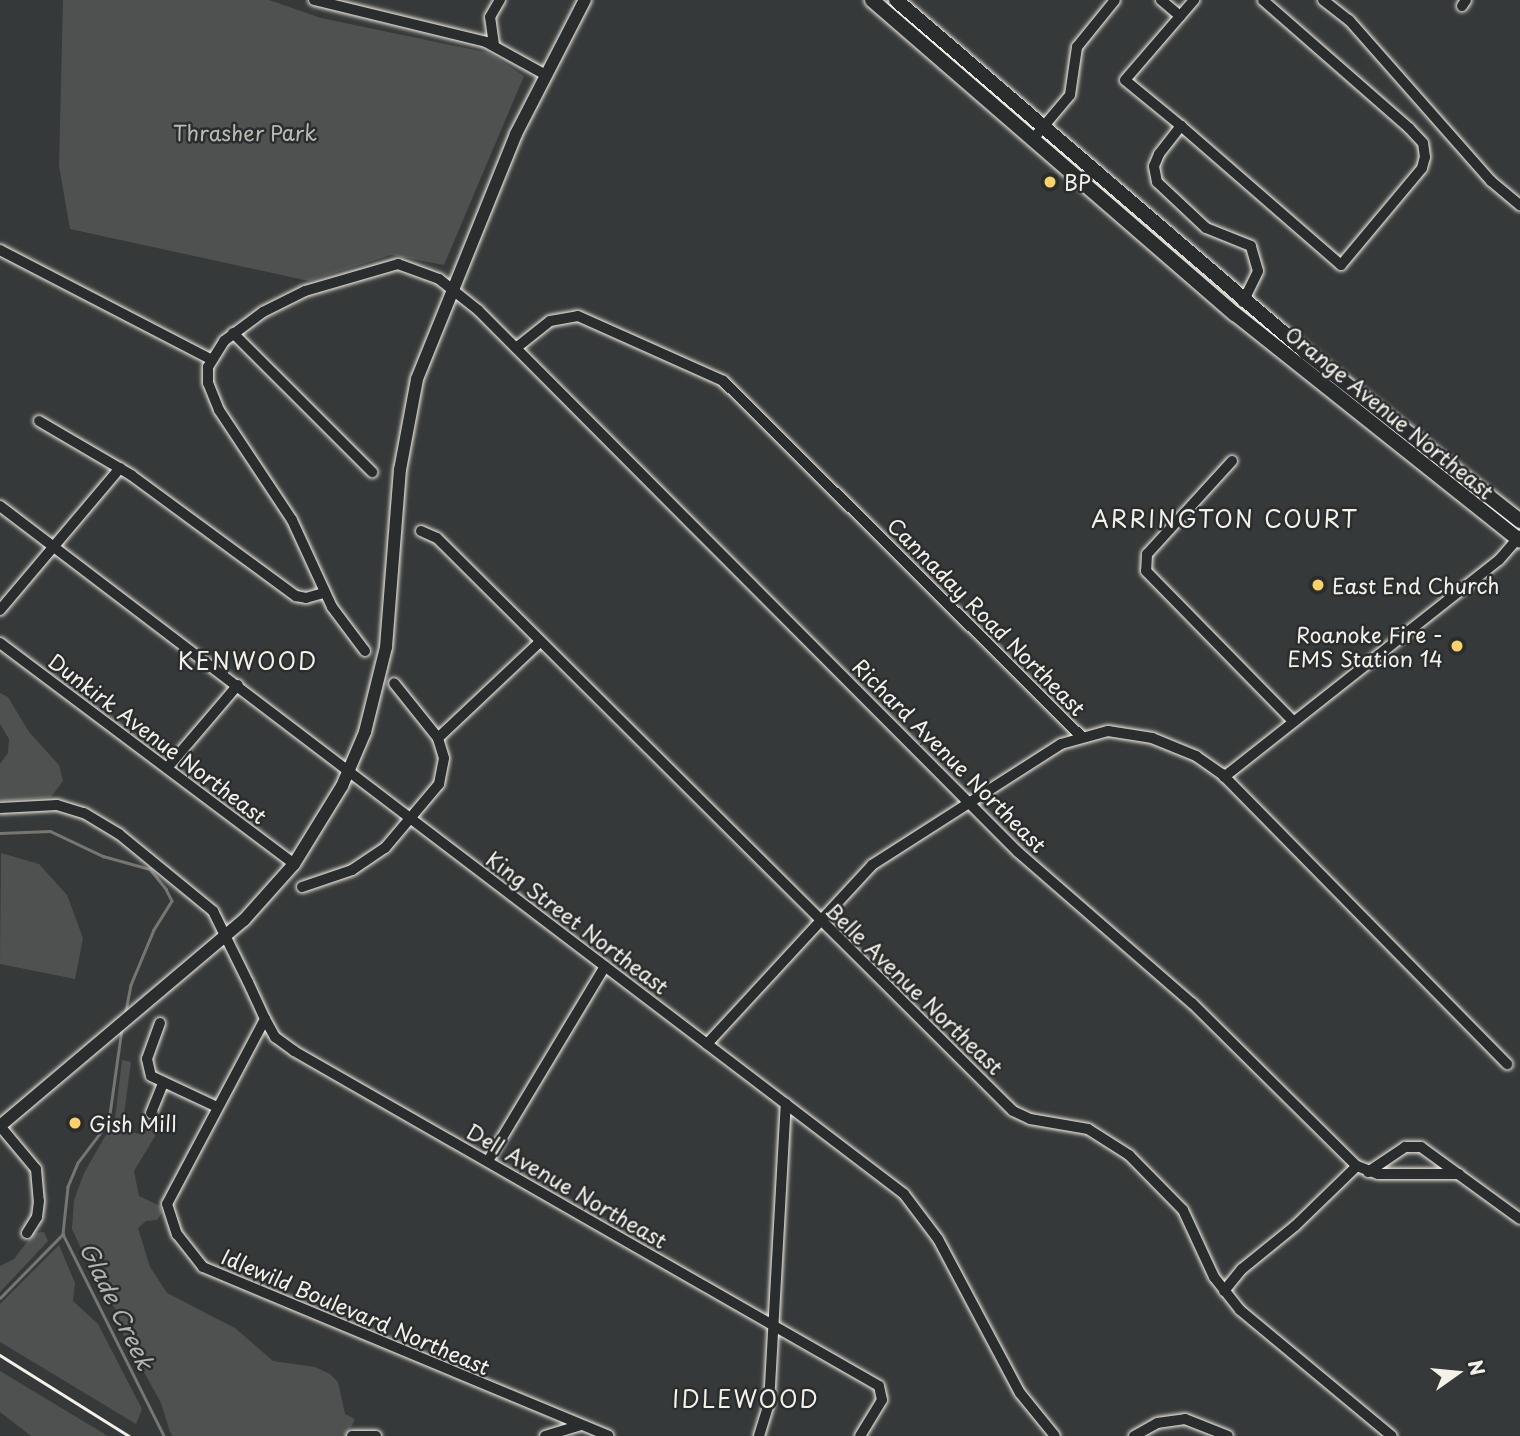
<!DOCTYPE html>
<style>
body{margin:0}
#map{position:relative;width:1520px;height:1436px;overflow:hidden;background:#363939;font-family:"Playpen Sans",sans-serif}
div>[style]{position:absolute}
.green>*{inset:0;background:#4e514f}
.stream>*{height:2.5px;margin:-1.25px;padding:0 1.25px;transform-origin:1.25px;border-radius:1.25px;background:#757572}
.roads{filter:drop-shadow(0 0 2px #f4f1e8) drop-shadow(0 0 2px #f4f1e8)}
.minor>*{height:10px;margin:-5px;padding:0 5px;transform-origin:5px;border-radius:5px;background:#2a2d2e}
.major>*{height:12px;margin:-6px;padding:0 6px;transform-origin:6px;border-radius:6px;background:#2a2d2e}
.highway>*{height:14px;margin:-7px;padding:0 7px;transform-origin:7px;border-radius:7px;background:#2a2d2e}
.rail>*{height:2.5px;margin:-1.25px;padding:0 1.25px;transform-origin:1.25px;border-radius:1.25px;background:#f4f1e8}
.dots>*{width:19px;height:19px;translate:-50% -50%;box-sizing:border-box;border:4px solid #2a2d2e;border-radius:50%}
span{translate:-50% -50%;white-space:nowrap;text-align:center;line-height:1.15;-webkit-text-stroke:5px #2a2d2e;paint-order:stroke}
.park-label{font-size:21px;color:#bab9b2}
.poi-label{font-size:21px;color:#f4f1e8}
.left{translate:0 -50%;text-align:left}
.right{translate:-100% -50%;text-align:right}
.street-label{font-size:21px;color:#f4f1e8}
.neighbourhood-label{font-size:23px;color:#f4f1e8;letter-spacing:2px}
.water-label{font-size:23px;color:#b4b3ad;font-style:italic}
.north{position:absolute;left:1422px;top:1338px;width:70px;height:70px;-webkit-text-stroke:5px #2a2d2e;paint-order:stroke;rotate:75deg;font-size:19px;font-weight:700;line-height:28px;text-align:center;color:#f4f1e8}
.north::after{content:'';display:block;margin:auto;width:24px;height:32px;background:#f4f1e8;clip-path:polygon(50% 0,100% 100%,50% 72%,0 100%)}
</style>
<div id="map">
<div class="green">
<div style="clip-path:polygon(63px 0,269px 0,321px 18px,489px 53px,524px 76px,444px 265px,391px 255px,309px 281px,70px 229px,59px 166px)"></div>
<div style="clip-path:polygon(0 693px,8px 697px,29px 732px,59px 765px,63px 781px,51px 797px,0 801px,0 764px,8px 753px,9px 739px,0 724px)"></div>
<div style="clip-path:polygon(1px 853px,39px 864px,67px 895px,83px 938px,75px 979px,0 964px)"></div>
<div style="clip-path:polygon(122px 1060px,131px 1062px,123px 1122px,129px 1131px,138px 1134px,154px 1116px,161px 1117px,163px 1123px,134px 1171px,139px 1196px,160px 1206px,162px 1213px,157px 1220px,146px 1221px,138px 1228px,150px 1267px,167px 1293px,235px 1328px,273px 1361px,315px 1367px,330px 1374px,338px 1382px,345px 1414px,355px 1419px,347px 1436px,173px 1436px,170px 1432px,161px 1403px,122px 1332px,118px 1312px,102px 1293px,72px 1229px,74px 1200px,84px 1173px,115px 1119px)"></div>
<div style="clip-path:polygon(44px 1232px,48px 1241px,0 1292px,0 1266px,14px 1259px,34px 1233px)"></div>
<div style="clip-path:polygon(59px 1245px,75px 1283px,73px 1301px,98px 1324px,142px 1409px,136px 1424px,0 1342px,0 1304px)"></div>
<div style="clip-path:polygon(0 1371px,108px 1436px,31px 1436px,0 1412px)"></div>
</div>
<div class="stream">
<div style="left:0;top:833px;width:50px;rotate:-2.3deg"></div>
<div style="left:50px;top:831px;width:59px;rotate:25.3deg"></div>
<div style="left:103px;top:856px;width:49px;rotate:15.5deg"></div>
<div style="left:150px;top:869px;width:26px;rotate:51deg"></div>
<div style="left:166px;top:889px;width:13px;rotate:63deg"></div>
<div style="left:172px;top:901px;width:34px;rotate:122deg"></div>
<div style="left:154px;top:930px;width:60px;rotate:112.7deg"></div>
<div style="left:131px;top:985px;width:32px;rotate:101deg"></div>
<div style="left:122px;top:1029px;width:94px;rotate:98deg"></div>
<div style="left:109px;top:1122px;width:51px;rotate:127.1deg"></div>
<div style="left:78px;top:1163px;width:26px;rotate:113deg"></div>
<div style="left:68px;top:1187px;width:47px;rotate:96.1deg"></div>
<div style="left:63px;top:1234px;width:226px;rotate:63.4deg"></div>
<div style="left:0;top:1298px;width:90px;rotate:-45.5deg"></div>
</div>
<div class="roads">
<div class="minor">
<div style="left:314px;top:0;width:177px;rotate:13.7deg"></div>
<div style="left:486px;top:42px;width:66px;rotate:28.9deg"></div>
<div style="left:1161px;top:0;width:25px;rotate:40deg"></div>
<div style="left:1323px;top:0;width:33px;rotate:38deg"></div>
<div style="left:1349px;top:20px;width:215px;rotate:48.6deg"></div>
<div style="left:1491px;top:181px;width:38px;rotate:40deg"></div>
<div style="left:1462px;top:6px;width:7px;rotate:-56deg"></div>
<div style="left:494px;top:45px;width:28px;rotate:-98deg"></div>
<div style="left:490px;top:17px;width:20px;rotate:-60deg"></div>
<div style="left:1181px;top:126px;width:72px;rotate:-140.6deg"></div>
<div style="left:1125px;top:80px;width:106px;rotate:-49.2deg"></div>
<div style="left:1033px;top:139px;width:57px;rotate:-49.9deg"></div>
<div style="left:1070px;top:95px;width:49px;rotate:-81.7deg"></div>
<div style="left:1077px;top:47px;width:60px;rotate:-51deg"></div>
<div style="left:0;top:250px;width:237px;rotate:27.4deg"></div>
<div style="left:1243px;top:302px;width:34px;rotate:-64deg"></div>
<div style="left:1258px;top:271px;width:26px;rotate:-106deg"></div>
<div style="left:1251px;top:246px;width:48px;rotate:-158.2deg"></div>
<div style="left:1206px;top:228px;width:67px;rotate:-136.8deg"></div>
<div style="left:1157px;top:182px;width:16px;rotate:-101deg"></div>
<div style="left:1154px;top:166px;width:13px;rotate:-67deg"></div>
<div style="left:1159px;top:154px;width:36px;rotate:-52deg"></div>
<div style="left:1181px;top:126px;width:212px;rotate:41deg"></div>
<div style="left:1341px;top:265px;width:126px;rotate:-50.1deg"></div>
<div style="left:1422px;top:168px;width:11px;rotate:-75deg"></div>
<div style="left:1425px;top:157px;width:14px;rotate:-98deg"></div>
<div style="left:1423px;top:143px;width:21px;rotate:-133deg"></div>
<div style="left:1409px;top:128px;width:194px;rotate:-138.8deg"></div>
<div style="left:233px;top:333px;width:197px;rotate:45deg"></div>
<div style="left:516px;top:348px;width:43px;rotate:-38.5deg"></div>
<div style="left:550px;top:321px;width:28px;rotate:-10deg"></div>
<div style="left:578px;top:316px;width:159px;rotate:24.1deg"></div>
<div style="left:723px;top:381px;width:503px;rotate:44.76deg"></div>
<div style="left:39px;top:421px;width:107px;rotate:30.4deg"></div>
<div style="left:131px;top:475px;width:205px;rotate:36.3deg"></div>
<div style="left:296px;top:596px;width:10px;rotate:11deg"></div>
<div style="left:306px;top:598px;width:19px;rotate:-16deg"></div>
<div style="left:1232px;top:461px;width:126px;rotate:132.4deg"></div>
<div style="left:1147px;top:554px;width:17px;rotate:93deg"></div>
<div style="left:1146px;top:571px;width:211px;rotate:45.6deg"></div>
<div style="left:0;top:506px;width:1136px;rotate:37.27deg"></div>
<div style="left:904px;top:1194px;width:56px;rotate:52.9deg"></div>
<div style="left:938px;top:1239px;width:174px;rotate:62deg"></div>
<div style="left:1020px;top:1393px;width:55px;rotate:50.9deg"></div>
<div style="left:421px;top:531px;width:17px;rotate:24deg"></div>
<div style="left:437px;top:538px;width:812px;rotate:44.85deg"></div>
<div style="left:1013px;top:1111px;width:19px;rotate:25deg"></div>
<div style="left:1030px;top:1119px;width:59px;rotate:9.8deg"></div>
<div style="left:1088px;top:1129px;width:49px;rotate:32.4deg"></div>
<div style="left:1129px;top:1155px;width:77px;rotate:45.5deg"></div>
<div style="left:1183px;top:1210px;width:74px;rotate:65.2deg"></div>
<div style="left:1214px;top:1277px;width:42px;rotate:51.8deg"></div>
<div style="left:1240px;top:1310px;width:197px;rotate:39.7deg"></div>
<div style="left:0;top:610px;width:186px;rotate:-49.8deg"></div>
<div style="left:0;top:643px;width:368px;rotate:36.9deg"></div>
<div style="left:365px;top:651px;width:55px;rotate:-126.9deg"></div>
<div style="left:332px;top:607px;width:96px;rotate:-114.7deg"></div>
<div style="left:292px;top:520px;width:132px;rotate:-123.6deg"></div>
<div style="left:219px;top:410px;width:29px;rotate:-112deg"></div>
<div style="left:208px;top:383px;width:16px;rotate:-90deg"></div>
<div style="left:208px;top:367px;width:31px;rotate:-58deg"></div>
<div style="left:224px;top:341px;width:49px;rotate:-36.6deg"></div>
<div style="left:263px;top:312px;width:47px;rotate:-26.6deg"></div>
<div style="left:305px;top:291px;width:97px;rotate:-16.2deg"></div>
<div style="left:398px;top:264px;width:44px;rotate:20.1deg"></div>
<div style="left:439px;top:279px;width:50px;rotate:38.5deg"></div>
<div style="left:478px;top:310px;width:765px;rotate:45.11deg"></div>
<div style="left:1018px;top:852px;width:230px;rotate:41deg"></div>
<div style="left:1192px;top:1003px;width:232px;rotate:44.7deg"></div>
<div style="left:1357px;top:1166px;width:22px;rotate:21deg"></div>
<div style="left:1378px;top:1174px;width:81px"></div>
<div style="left:438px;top:738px;width:140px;rotate:-43.3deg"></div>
<div style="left:167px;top:768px;width:109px;rotate:-49.5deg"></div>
<div style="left:1224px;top:777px;width:350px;rotate:-38.3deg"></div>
<div style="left:1499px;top:560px;width:32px;rotate:-49deg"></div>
<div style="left:0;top:808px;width:57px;rotate:-3deg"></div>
<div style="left:57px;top:805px;width:28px;rotate:17deg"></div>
<div style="left:84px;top:813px;width:41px;rotate:31deg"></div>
<div style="left:119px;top:834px;width:122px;rotate:39.3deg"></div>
<div style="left:213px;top:911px;width:79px;rotate:63.8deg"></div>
<div style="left:248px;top:982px;width:41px;rotate:65.3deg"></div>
<div style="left:265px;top:1019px;width:209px;rotate:117.9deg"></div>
<div style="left:167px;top:1204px;width:32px;rotate:72deg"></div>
<div style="left:177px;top:1234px;width:42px;rotate:51.8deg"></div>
<div style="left:203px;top:1267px;width:439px;rotate:22.6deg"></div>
<div style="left:302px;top:887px;width:53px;rotate:-18.8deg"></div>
<div style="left:352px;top:870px;width:40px;rotate:-34deg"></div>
<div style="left:385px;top:848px;width:84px;rotate:-49.8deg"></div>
<div style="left:439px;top:784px;width:26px;rotate:-79deg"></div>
<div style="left:444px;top:758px;width:21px;rotate:-107deg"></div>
<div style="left:438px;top:738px;width:70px;rotate:-128.7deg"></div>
<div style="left:265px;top:1019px;width:21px;rotate:61deg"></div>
<div style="left:275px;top:1037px;width:24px;rotate:36deg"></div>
<div style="left:294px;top:1051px;width:674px;rotate:29.8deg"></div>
<div style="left:879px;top:1386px;width:14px;rotate:78deg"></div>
<div style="left:882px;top:1400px;width:42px;rotate:121.4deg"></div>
<div style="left:160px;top:1023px;width:38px;rotate:110deg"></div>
<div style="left:147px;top:1059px;width:17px;rotate:77deg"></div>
<div style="left:151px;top:1076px;width:73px;rotate:25.2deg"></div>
<div style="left:707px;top:1044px;width:243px;rotate:-47.3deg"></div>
<div style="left:872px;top:865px;width:224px;rotate:-32.6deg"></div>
<div style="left:1061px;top:744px;width:49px;rotate:-15.5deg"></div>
<div style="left:1108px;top:731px;width:45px;rotate:9deg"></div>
<div style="left:1152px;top:738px;width:48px;rotate:22.2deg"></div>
<div style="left:1196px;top:756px;width:32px;rotate:35deg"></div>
<div style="left:1222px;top:774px;width:407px;rotate:45.5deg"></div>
<div style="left:151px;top:1113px;width:31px;rotate:-68deg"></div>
<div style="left:0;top:1126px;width:56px;rotate:50.1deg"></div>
<div style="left:36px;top:1169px;width:32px;rotate:85deg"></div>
<div style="left:39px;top:1201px;width:16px;rotate:97deg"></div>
<div style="left:37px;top:1217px;width:19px;rotate:122deg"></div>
<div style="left:488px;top:1161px;width:227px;rotate:-59deg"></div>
<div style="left:1368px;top:1172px;width:45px;rotate:-34deg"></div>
<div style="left:1405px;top:1147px;width:16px"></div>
<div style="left:1421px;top:1147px;width:122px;rotate:36deg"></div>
<div style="left:1224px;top:1291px;width:28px;rotate:-51deg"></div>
<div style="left:1242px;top:1269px;width:68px;rotate:-39.1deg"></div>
<div style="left:1295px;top:1226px;width:86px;rotate:-44.1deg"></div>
<div style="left:352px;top:1436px;width:24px"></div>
<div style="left:545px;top:1436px;width:37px;rotate:-17deg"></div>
<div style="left:759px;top:1436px;width:34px;rotate:-73deg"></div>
<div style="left:769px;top:1404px;width:301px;rotate:-86.8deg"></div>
<div style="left:1134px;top:1436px;width:26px;rotate:-29deg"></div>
<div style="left:1157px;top:1423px;width:28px;rotate:-8deg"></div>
<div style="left:1185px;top:1419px;width:46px;rotate:21.6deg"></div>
</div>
<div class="major">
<div style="left:0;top:1126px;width:319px;rotate:-40.2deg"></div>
<div style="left:244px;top:920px;width:75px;rotate:-48.2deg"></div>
<div style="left:294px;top:864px;width:92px;rotate:-58.4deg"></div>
<div style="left:342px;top:786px;width:59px;rotate:-66.9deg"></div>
<div style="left:365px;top:732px;width:88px;rotate:-76.1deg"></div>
<div style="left:386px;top:647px;width:178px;rotate:-85.5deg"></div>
<div style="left:400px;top:470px;width:93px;rotate:-79.4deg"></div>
<div style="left:417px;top:379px;width:264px;rotate:-68deg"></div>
<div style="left:516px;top:134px;width:151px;rotate:-62.8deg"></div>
</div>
<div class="highway">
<div style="left:872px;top:0;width:480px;rotate:40.9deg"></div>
<div style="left:1235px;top:314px;width:364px;rotate:38.5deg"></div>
<div style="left:896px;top:0;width:543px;rotate:40.67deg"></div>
<div style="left:1308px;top:354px;width:270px;rotate:38.2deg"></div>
</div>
</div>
<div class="rail">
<div style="left:0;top:1355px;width:152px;rotate:32.1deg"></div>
</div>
<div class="dots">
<div style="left:1050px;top:182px;background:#ffd166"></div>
<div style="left:1318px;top:585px;background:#ffd166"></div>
<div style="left:1457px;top:646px;background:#ffd166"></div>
<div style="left:75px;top:1123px;background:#ffd166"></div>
</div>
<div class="park-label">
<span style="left:245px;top:132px">Thrasher Park</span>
</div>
<div class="poi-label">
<span class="left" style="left:1064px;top:182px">BP</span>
<span class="left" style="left:1332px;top:585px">East End Church</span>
<span class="right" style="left:1443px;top:646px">Roanoke Fire -<br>EMS Station 14</span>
<span class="left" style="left:89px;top:1123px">Gish Mill</span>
</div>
<div class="street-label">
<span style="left:1390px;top:412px;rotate:39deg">Orange Avenue Northeast</span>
<span style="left:987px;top:616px;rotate:45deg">Cannaday Road Northeast</span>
<span style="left:158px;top:738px;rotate:37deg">Dunkirk Avenue Northeast</span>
<span style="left:950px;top:755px;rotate:45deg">Richard Avenue Northeast</span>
<span style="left:578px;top:922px;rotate:37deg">King Street Northeast</span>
<span style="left:915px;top:988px;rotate:44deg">Belle Avenue Northeast</span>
<span style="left:567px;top:1185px;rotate:30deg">Dell Avenue Northeast</span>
<span style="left:356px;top:1311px;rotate:23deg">Idlewild Boulevard Northeast</span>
</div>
<div class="neighbourhood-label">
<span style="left:1225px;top:519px">ARRINGTON COURT</span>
<span style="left:248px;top:661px">KENWOOD</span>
<span style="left:746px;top:1399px">IDLEWOOD</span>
</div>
<div class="water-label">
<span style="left:117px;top:1306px;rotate:64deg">Glade Creek</span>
</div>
<div class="north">N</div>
</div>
